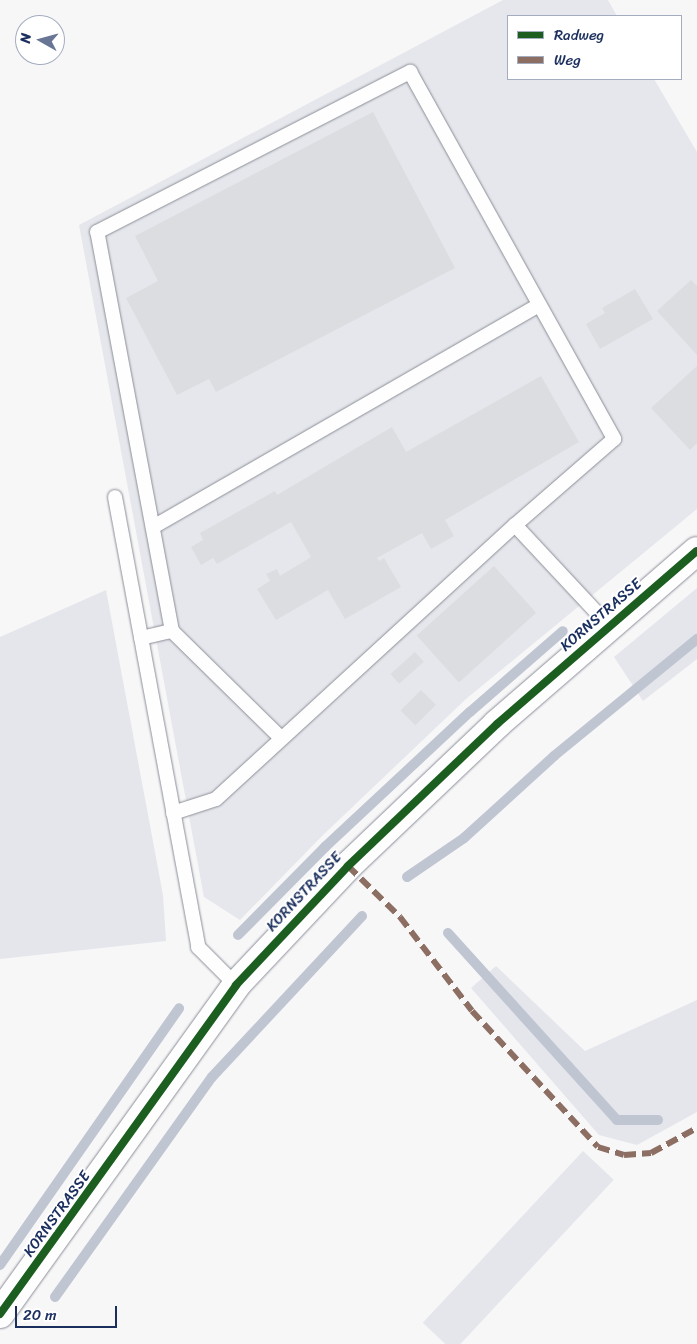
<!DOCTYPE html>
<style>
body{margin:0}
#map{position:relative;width:697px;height:1344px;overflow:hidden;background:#f7f7f8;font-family:Sriracha,sans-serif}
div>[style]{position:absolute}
.built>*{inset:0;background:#e6e7ec}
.green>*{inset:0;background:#e5e6ec;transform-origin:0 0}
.stream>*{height:10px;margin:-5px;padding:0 5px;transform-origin:5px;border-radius:5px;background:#c0c5d2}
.building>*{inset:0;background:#dcdde0;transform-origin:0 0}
.roads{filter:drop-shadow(0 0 1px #8a8e97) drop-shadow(0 0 1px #8a8e97)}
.service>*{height:14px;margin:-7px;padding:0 7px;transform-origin:7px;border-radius:7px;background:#fefefe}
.tertiary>*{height:28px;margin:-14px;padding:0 14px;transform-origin:14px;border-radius:14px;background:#fefefe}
.quiet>*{height:6px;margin-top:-3px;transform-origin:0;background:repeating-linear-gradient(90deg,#8d6e63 0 12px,transparent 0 18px)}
.cycleway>*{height:8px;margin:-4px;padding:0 4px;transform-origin:4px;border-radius:4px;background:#1b5e20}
span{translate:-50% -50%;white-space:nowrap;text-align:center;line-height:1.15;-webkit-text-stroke:4px #fff;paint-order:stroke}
.street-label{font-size:15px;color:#1b2f5e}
.legend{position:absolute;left:507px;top:15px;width:175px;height:65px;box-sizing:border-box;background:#fff;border:1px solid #a4acbf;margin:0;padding:6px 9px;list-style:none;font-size:15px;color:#1b2f5e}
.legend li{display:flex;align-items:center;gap:10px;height:25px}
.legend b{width:25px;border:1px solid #a4acbf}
.north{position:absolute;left:15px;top:15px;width:50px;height:50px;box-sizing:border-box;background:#fff;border:1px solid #a4acbf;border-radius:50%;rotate:277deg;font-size:14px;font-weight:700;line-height:20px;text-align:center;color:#1b2f5e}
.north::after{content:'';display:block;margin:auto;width:18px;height:22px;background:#687594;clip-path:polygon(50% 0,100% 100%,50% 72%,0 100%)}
.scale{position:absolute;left:15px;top:1306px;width:102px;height:22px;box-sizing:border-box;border:2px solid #1b2f5e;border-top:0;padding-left:6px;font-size:15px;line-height:18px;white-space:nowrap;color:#1b2f5e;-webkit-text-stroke:4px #fff;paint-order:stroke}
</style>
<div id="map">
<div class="built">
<div style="clip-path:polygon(503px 0,608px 0,617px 16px,508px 16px,508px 79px,654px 79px,697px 152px,697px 509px,466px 699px,322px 836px,240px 920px,204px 897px,79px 225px)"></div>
</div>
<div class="green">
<div style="clip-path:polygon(697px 588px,697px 659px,643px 701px,614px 657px)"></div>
<div style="clip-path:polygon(106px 590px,163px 895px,166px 941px,0 959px,0 637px)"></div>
<div style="clip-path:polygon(496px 966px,585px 1051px,697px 1000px,697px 1112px,637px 1145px,599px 1135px,471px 988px)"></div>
<div style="left:583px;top:1151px;width:42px;height:235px;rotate:43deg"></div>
</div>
<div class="stream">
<div style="left:407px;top:877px;width:69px;rotate:-34.4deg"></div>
<div style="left:464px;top:838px;width:122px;rotate:-42.3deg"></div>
<div style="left:554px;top:756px;width:185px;rotate:-39.3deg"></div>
<div style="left:448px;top:933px;width:252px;rotate:47.9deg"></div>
<div style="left:617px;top:1120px;width:41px"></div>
<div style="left:238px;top:935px;width:124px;rotate:-45.3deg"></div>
<div style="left:325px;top:847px;width:198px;rotate:-43deg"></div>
<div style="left:470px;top:712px;width:123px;rotate:-41.1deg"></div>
<div style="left:0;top:1265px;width:313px;rotate:-55.1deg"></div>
<div style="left:55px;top:1297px;width:270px;rotate:-54.5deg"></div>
<div style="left:212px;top:1077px;width:220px;rotate:-47deg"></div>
</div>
<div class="building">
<div style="clip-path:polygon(373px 112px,455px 268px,216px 392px,209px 379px,177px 395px,126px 298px,158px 281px,135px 236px)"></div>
<div style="clip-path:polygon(691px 280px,697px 286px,697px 355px,657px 311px)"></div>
<div style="clip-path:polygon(635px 289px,653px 319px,600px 349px,586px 324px,605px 313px,602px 308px)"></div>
<div style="clip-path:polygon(697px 366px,697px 443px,690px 450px,651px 408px)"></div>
<div style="clip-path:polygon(541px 376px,579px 442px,445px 520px,454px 536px,431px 549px,422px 533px,377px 558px,379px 561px,384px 558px,401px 587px,345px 619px,328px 590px,276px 620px,257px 589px,270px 581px,266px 574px,277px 569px,280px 576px,311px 557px,291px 522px,217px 564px,213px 558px,201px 565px,191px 547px,203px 540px,200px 533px,275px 491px,277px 495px,392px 427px,406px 452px)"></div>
<div style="left:494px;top:566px;width:63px;height:104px;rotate:48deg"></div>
<div style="left:415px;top:652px;width:13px;height:33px;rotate:48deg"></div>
<div style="left:421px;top:690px;width:21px;height:29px;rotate:45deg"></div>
</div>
<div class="roads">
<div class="service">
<div style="left:115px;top:497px;width:458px;rotate:79.5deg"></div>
<div style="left:198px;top:947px;width:54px;rotate:45deg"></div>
<div style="left:153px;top:527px;width:445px;rotate:-29.9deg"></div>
<div style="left:172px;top:631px;width:406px;rotate:-100.6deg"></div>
<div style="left:97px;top:232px;width:352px;rotate:-27.1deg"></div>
<div style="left:410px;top:72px;width:420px;rotate:60.9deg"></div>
<div style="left:614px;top:439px;width:131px;rotate:139deg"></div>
<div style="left:141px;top:638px;width:32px;rotate:-13deg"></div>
<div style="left:172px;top:631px;width:151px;rotate:44.5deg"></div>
<div style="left:173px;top:813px;width:45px;rotate:-18deg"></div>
<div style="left:216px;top:799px;width:406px;rotate:-42.5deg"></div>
<div style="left:515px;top:525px;width:139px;rotate:47deg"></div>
</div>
<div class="tertiary">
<div style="left:0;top:1314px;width:405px;rotate:-54.3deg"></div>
<div style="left:236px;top:985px;width:163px;rotate:-46.7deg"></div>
<div style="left:348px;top:866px;width:206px;rotate:-43.6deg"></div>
<div style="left:497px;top:724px;width:264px;rotate:-40.9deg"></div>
</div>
</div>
<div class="quiet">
<div style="left:348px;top:866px;width:73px;rotate:44.4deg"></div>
<div style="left:400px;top:917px;width:118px;rotate:52.5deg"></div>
<div style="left:472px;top:1011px;width:185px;rotate:47.2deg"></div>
<div style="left:598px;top:1147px;width:27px;rotate:17deg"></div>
<div style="left:624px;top:1155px;width:27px;rotate:-4deg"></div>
<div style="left:651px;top:1153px;width:52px;rotate:-28.5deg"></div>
</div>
<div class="cycleway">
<div style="left:0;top:1314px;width:405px;rotate:-54.3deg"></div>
<div style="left:236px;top:985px;width:163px;rotate:-46.7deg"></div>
<div style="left:348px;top:866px;width:206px;rotate:-43.6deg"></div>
<div style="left:497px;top:724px;width:264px;rotate:-40.9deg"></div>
</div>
<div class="street-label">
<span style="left:601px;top:615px;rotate:-41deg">KORNSTRASSE</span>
<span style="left:304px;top:892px;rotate:-47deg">KORNSTRASSE</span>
<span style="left:57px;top:1214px;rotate:-54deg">KORNSTRASSE</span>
</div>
<ul class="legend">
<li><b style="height:6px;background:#1b5e20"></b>Radweg</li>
<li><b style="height:6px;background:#8d6e63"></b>Weg</li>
</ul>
<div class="north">N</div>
<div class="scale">20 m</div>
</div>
